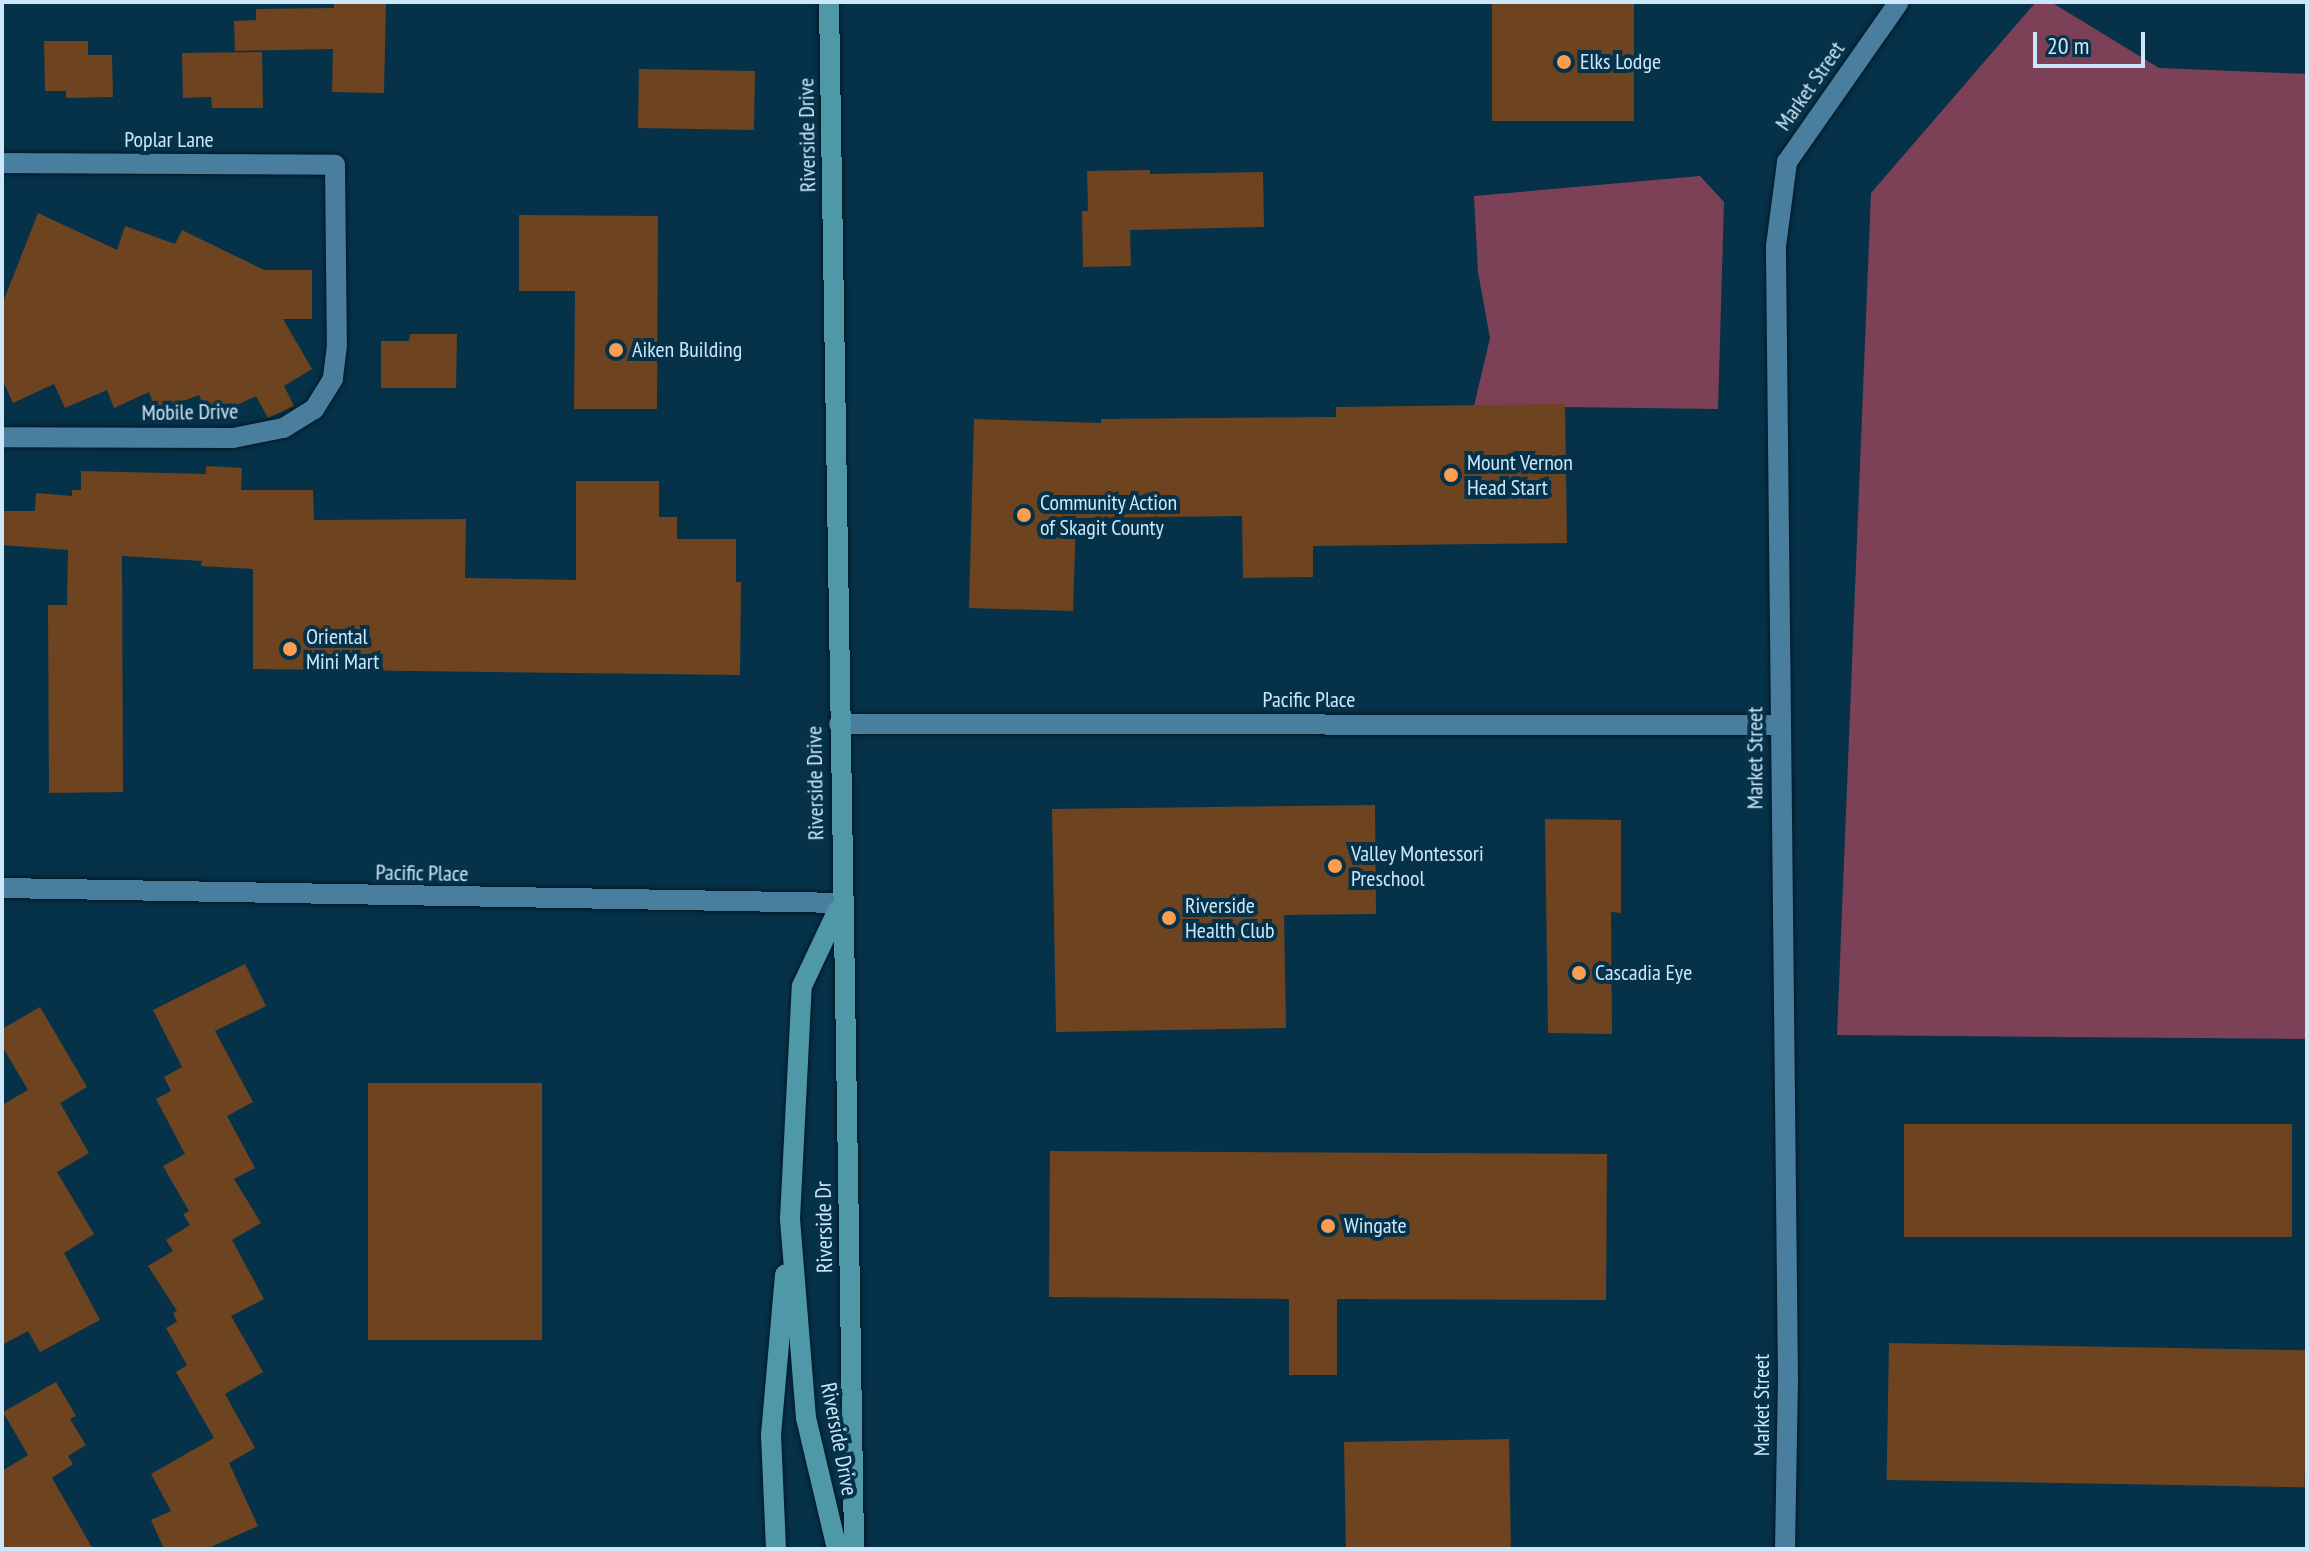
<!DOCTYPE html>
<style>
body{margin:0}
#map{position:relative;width:2309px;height:1551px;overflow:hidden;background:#063249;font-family:"PT Sans Narrow",sans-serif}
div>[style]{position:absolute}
.green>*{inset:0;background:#7c4157}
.building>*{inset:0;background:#6d4320;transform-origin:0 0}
.roads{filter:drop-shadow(0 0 2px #001928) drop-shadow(0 0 2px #001928)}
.street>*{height:20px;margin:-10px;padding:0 10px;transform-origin:10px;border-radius:10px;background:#497e9f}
.secondary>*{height:20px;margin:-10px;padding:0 10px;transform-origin:10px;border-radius:10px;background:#4e98a7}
.dots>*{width:22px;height:22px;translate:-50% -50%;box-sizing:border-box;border:4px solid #063249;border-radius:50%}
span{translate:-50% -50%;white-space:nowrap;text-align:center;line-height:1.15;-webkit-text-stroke:8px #063249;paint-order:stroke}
.poi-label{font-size:22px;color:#cce7fa}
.left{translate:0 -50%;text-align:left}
.street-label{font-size:22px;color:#cce7fa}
.frame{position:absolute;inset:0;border:4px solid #cce7fa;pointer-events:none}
.scale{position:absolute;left:2033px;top:32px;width:112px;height:36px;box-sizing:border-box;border:4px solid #cce7fa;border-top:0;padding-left:10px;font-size:24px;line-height:28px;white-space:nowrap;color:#cce7fa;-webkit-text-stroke:6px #063249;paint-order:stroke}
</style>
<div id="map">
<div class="green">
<div style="clip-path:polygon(2036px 2px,2051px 2px,2159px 68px,2307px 74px,2307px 1039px,1837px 1035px,1871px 193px)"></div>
<div style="clip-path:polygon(1700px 176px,1724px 202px,1718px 409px,1474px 406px,1490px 338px,1478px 272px,1474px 196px)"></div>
</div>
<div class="building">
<div style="clip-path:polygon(334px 2px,386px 2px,384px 93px,332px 92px,333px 49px,235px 51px,234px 21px,256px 20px,256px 9px,334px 8px)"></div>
<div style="left:1492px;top:4px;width:142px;height:117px"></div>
<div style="clip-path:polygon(44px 41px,88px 41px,88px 55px,112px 55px,113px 97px,66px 98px,66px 91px,45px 91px)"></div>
<div style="clip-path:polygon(262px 52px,263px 108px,212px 108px,211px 97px,183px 98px,182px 53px)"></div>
<div style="left:639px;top:69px;width:116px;height:59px;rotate:1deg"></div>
<div style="clip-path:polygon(1150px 170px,1150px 174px,1263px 172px,1264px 227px,1130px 230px,1131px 266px,1083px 267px,1082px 211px,1088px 211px,1087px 171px)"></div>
<div style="clip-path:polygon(38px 213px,117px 250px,125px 226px,175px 244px,182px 230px,264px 270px,312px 270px,312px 319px,283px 319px,312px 369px,284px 386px,294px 406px,268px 418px,256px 396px,209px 418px,199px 395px,156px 411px,149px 392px,114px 408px,107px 390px,65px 408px,54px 384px,13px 403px,2px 379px,2px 305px)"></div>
<div style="clip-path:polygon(519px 215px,658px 216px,657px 409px,574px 409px,575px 291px,519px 291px)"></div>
<div style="clip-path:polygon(410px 334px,457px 334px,456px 388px,381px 388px,381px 341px,409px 341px)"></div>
<div style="clip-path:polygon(1565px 404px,1567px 543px,1313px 546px,1313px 577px,1243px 578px,1242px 516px,1076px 518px,1073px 611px,969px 608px,974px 419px,1101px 423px,1101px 419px,1336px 417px,1336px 407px)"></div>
<div style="clip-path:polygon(206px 466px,242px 468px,241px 490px,313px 490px,314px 520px,466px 519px,465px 578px,576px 580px,576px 481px,659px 481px,659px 517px,677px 517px,677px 539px,736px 539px,736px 582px,741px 582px,740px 675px,253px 669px,253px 569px,201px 566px,202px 561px,122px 556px,123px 792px,49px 793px,48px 605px,67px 605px,68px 550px,2px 545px,2px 511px,35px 511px,36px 493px,72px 496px,72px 490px,81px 490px,81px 471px,206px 474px)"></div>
<div style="clip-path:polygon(1375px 805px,1376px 914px,1284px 915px,1286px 1028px,1056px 1032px,1052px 809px)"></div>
<div style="clip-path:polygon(1545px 819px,1621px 820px,1621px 913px,1611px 912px,1612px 1034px,1548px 1033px)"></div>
<div style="clip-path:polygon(245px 964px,266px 1006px,215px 1031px,253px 1102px,227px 1116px,255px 1168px,234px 1179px,261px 1223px,232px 1240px,264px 1299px,231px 1316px,263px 1372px,225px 1394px,255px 1448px,229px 1463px,258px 1526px,206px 1549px,164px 1549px,151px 1520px,171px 1511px,151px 1474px,214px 1438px,176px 1372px,187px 1365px,166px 1328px,177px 1322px,173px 1313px,177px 1311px,148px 1266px,173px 1251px,166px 1240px,190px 1225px,183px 1214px,189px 1211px,163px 1166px,185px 1154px,156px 1099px,171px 1091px,164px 1077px,182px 1067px,153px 1010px)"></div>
<div style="clip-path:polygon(40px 1007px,87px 1087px,60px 1103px,89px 1153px,57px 1172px,94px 1234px,64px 1253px,100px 1320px,40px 1352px,28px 1331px,2px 1345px,2px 1105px,28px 1090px,2px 1046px,2px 1029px)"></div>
<div style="left:368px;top:1083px;width:174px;height:257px"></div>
<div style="left:1904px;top:1124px;width:388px;height:113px"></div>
<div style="clip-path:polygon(1050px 1151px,1607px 1154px,1606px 1300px,1337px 1299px,1337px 1375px,1289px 1375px,1289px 1299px,1049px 1297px)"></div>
<div style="left:1889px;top:1343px;width:418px;height:137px;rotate:1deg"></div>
<div style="clip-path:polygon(56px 1382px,76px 1416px,70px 1419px,86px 1445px,68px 1456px,73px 1464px,52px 1478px,93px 1549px,2px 1549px,2px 1471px,28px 1455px,3px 1412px)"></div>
<div style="left:1509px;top:1439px;width:110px;height:165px;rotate:89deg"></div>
</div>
<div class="roads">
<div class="street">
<div style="left:2px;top:163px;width:333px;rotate:0.3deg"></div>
<div style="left:335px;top:165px;width:180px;rotate:89.4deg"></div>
<div style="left:337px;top:345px;width:34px;rotate:97deg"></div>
<div style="left:333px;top:379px;width:36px;rotate:122deg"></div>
<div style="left:314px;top:409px;width:36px;rotate:148deg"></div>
<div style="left:283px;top:428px;width:51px;rotate:168.7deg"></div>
<div style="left:233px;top:438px;width:231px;rotate:-179.8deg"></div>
<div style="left:839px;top:724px;width:940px;rotate:0.06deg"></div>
<div style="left:2px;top:888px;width:839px;rotate:1.02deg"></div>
<div style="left:1785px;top:1549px;width:168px;rotate:-89deg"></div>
<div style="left:1788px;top:1381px;width:1135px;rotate:-90.61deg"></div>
<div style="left:1776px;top:246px;width:85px;rotate:-82.5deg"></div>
<div style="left:1787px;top:162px;width:195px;rotate:-55deg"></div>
</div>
<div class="secondary">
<div style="left:829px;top:2px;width:1547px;rotate:89.07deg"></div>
<div style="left:776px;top:1549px;width:114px;rotate:-92.5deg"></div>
<div style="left:771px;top:1435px;width:161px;rotate:-85deg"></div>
<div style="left:837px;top:1549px;width:135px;rotate:-103.3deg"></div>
<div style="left:806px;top:1418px;width:200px;rotate:-94.6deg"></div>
<div style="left:790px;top:1219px;width:233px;rotate:-87.1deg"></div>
<div style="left:802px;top:986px;width:84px;rotate:-64.7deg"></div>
</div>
</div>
<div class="dots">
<div style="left:1564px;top:62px;background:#fb9e51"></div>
<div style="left:616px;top:350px;background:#fb9e51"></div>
<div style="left:1451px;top:475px;background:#fb9e51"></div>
<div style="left:1024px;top:515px;background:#fb9e51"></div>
<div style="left:290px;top:649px;background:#fb9e51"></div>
<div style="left:1335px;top:866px;background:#fb9e51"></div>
<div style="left:1169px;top:918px;background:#fb9e51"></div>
<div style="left:1579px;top:973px;background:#fb9e51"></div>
<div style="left:1328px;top:1226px;background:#fb9e51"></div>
</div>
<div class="poi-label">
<span class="left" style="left:1580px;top:62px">Elks Lodge</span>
<span class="left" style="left:632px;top:350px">Aiken Building</span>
<span class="left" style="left:1467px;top:475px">Mount Vernon<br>Head Start</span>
<span class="left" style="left:1040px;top:515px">Community Action<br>of Skagit County</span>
<span class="left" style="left:306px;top:649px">Oriental<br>Mini Mart</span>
<span class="left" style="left:1351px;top:866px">Valley Montessori<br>Preschool</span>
<span class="left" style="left:1185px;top:918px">Riverside<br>Health Club</span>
<span class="left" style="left:1595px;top:973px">Cascadia Eye</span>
<span class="left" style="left:1344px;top:1226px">Wingate</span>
</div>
<div class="street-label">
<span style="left:1810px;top:86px;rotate:-55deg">Market Street</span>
<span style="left:807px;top:135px;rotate:-91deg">Riverside Drive</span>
<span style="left:169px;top:140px">Poplar Lane</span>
<span style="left:190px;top:412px;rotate:-1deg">Mobile Drive</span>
<span style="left:1309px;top:700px">Pacific Place</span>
<span style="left:1755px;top:758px;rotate:-90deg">Market Street</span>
<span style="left:815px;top:783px;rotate:-91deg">Riverside Drive</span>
<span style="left:422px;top:873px;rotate:1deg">Pacific Place</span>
<span style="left:824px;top:1227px;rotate:-91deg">Riverside Dr</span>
<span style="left:1762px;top:1405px;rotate:-90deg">Market Street</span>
<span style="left:839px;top:1439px;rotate:79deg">Riverside Drive</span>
</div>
<div class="frame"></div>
<div class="scale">20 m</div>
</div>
